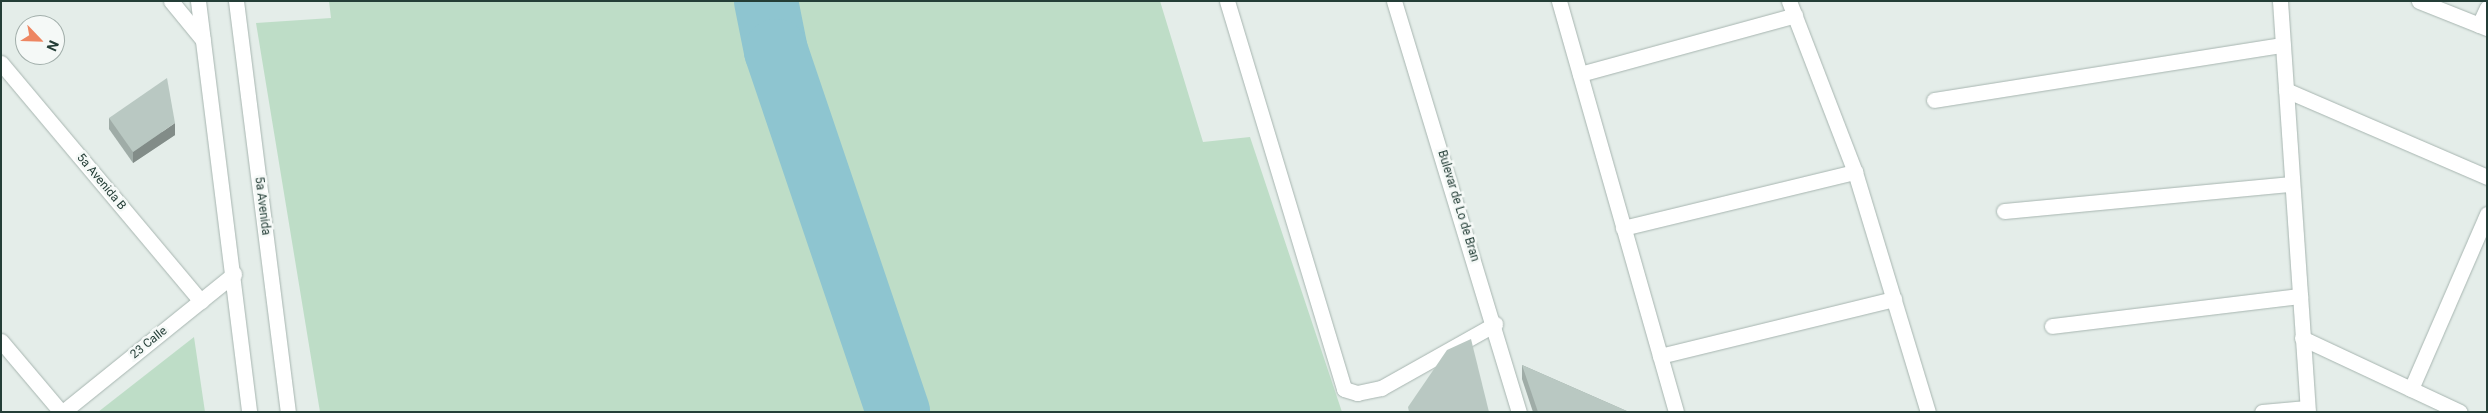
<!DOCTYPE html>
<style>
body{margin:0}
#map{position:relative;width:2488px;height:413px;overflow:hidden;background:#e4ede9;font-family:Roboto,sans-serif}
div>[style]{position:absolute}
.green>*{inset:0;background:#beddc7}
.river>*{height:64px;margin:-32px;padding:0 32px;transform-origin:32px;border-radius:32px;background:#8ec5d0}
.roads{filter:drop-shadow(0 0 1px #a7b5b0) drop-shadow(0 0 1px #a7b5b0)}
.service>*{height:15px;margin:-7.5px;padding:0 7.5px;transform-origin:7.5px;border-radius:7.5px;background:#fff}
.minor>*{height:15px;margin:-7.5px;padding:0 7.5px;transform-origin:7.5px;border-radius:7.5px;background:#fff}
.tertiary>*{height:15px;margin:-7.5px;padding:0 7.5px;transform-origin:7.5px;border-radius:7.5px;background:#fff}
.wall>*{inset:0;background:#9faca7}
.shaded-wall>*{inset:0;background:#828c88}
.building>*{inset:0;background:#b9c8c2}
span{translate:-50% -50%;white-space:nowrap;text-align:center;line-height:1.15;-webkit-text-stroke:5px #f5f9f7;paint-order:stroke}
.street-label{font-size:12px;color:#243e37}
.frame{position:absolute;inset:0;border:2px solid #243e37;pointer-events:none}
.north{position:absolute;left:15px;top:15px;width:50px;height:50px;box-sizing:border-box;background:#f5f9f7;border:1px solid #a1aeaa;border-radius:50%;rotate:114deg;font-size:14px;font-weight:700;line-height:20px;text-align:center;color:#243e37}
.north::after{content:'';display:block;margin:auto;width:18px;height:22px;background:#ed8662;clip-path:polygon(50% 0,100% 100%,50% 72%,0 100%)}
</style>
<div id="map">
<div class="green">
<div style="clip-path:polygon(329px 1px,1160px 1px,1203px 142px,1250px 137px,1342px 412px,320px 412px,256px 23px,331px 18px)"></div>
<div style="clip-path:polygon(194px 337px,205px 412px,98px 412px)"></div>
</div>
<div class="river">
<div style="left:766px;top:1px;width:51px;rotate:78.7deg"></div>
<div style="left:776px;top:51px;width:381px;rotate:71.3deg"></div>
</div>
<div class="roads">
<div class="service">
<div style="left:171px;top:1px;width:50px;rotate:50.6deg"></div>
<div style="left:2479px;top:25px;width:19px;rotate:-65deg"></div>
<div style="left:1px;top:63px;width:311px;rotate:50deg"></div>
<div style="left:2286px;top:90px;width:219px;rotate:23.4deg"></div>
<div style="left:1px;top:341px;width:93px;rotate:49.8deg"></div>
<div style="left:2411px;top:389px;width:191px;rotate:-66.5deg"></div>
</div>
<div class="minor">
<div style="left:198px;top:1px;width:414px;rotate:82.9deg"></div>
<div style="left:236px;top:1px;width:414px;rotate:82.8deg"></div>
<div style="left:1227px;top:1px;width:405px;rotate:73.2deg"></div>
<div style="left:1344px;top:389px;width:14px;rotate:17deg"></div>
<div style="left:1357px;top:393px;width:25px;rotate:-12deg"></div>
<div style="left:1381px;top:388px;width:131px;rotate:-29.3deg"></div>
<div style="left:1559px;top:1px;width:427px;rotate:74.1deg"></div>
<div style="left:1789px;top:1px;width:183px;rotate:68.9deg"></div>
<div style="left:1855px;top:172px;width:251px;rotate:73.1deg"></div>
<div style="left:2419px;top:1px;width:73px;rotate:21.7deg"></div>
<div style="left:1580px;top:74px;width:223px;rotate:-15.3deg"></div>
<div style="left:1934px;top:100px;width:353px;rotate:-9deg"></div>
<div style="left:2004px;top:211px;width:289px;rotate:-5.4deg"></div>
<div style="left:1623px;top:228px;width:239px;rotate:-13.6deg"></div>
<div style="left:2052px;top:326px;width:250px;rotate:-6.9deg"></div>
<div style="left:2302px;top:338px;width:174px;rotate:25.1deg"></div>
<div style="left:1660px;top:356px;width:241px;rotate:-13.7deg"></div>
<div style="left:63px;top:412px;width:220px;rotate:-38.9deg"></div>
<div style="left:2262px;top:412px;width:45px;rotate:-5.1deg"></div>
</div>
<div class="tertiary">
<div style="left:1394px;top:1px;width:430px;rotate:73.1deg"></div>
<div style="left:2280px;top:1px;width:412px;rotate:86.1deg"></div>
</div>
</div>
<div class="wall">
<div style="clip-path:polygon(109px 118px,175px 135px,133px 163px,109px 129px)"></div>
<div style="clip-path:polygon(1522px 365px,1629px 412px,1533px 412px,1522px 379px)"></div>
</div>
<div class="shaded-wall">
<div style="clip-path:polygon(175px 123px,175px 135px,133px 163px,133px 152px)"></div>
</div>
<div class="building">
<div style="clip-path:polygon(167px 78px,175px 123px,133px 152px,109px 118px)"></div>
<div style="clip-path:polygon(1471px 339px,1489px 412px,1409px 412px,1408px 407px,1447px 350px)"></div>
<div style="clip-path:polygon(1522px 365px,1629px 412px,1538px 412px)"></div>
</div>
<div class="street-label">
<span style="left:101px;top:182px;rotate:50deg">5a Avenida B</span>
<span style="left:262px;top:206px;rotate:83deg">5a Avenida</span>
<span style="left:1458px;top:206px;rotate:73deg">Bulevar de Lo de Bran</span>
<span style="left:149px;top:343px;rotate:-39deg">23 Calle</span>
</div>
<div class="frame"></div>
<div class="north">N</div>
</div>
